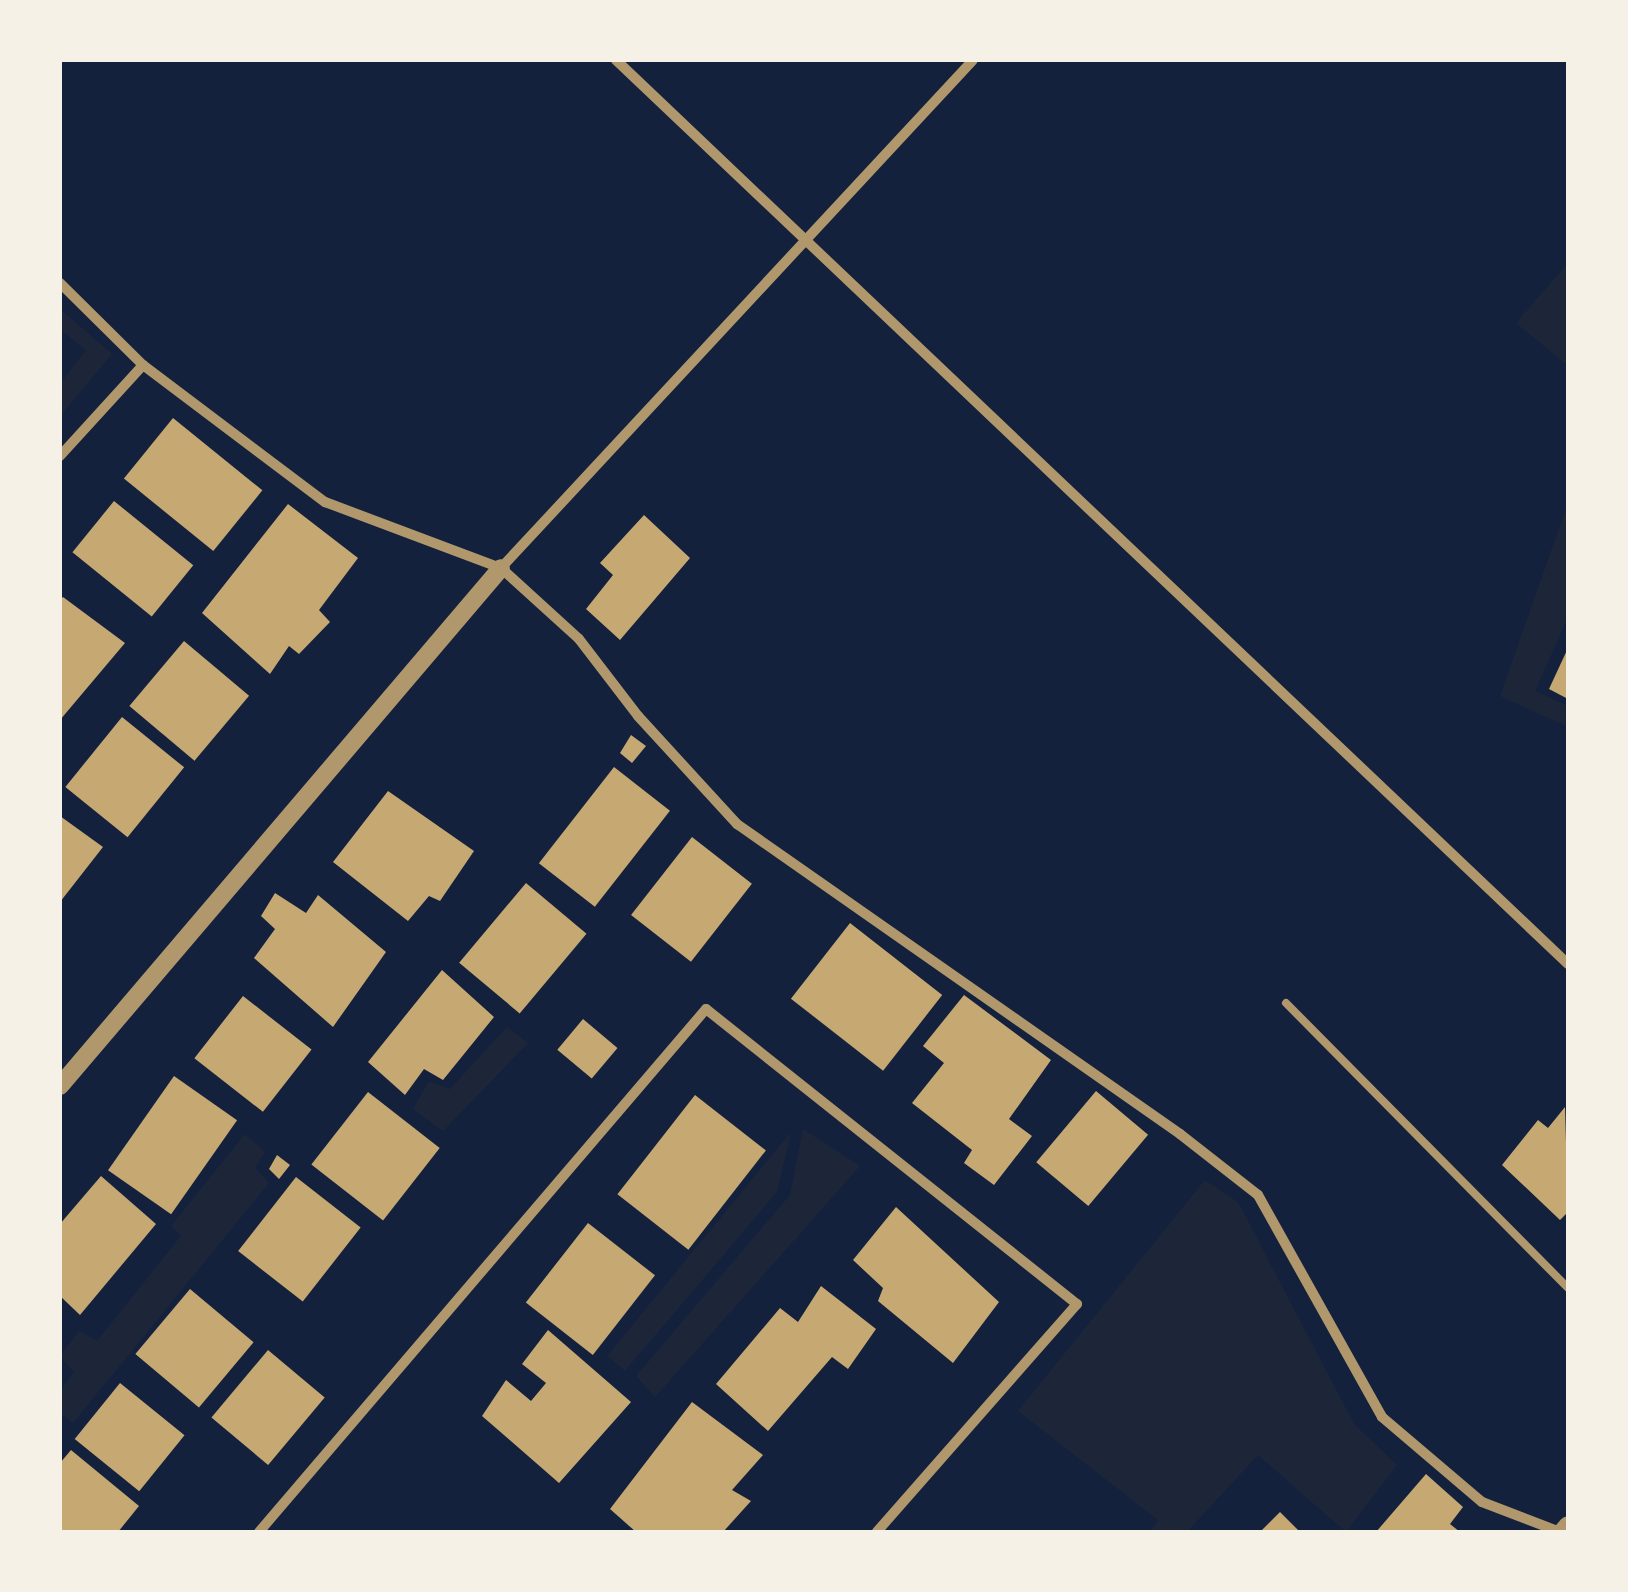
<!DOCTYPE html>
<style>
body{margin:0}
#map{position:relative;width:1628px;height:1592px;overflow:hidden;background:#14213d;font-family:"Zilla Slab",serif}
div>[style]{position:absolute}
.green>*{inset:0;background:#1d2539}
.building>*{inset:0;background:#c6a872;transform-origin:0 0}
.service>*{height:8px;margin:-4px;padding:0 4px;transform-origin:4px;border-radius:4px;background:#b1986c}
.minor>*{height:10px;margin:-5px;padding:0 5px;transform-origin:5px;border-radius:5px;background:#b1986c}
.tertiary>*{height:18px;margin:-9px;padding:0 9px;transform-origin:9px;border-radius:9px;background:#b1986c}
span{translate:-50% -50%;white-space:nowrap;text-align:center;line-height:1.15;-webkit-text-stroke:9px #f6f1e7;paint-order:stroke}
.frame{position:absolute;inset:0;border:62px solid #f6f1e7;pointer-events:none}
</style>
<div id="map">
<div class="green">
<div style="clip-path:polygon(1568px 263px,1568px 366px,1516px 323px)"></div>
<div style="clip-path:polygon(60px 309px,112px 354px,60px 416px,60px 384px,86px 350px,60px 329px)"></div>
<div style="clip-path:polygon(1568px 503px,1568px 617px,1535px 691px,1568px 706px,1568px 727px,1500px 696px)"></div>
<div style="clip-path:polygon(507px 1027px,528px 1043px,443px 1131px,413px 1109px,429px 1081px,450px 1089px)"></div>
<div style="clip-path:polygon(803px 1129px,860px 1166px,655px 1397px,636px 1376px,790px 1195px)"></div>
<div style="clip-path:polygon(791px 1132px,777px 1192px,625px 1371px,607px 1356px)"></div>
<div style="clip-path:polygon(245px 1134px,265px 1152px,255px 1168px,269px 1183px,73px 1423px,60px 1413px,60px 1391px,74px 1372px,60px 1356px,79px 1331px,97px 1341px,181px 1236px,171px 1226px)"></div>
<div style="clip-path:polygon(1205px 1180px,1238px 1202px,1354px 1424px,1397px 1465px,1346px 1532px,1258px 1455px,1187px 1532px,1150px 1532px,1158px 1520px,1018px 1411px)"></div>
</div>
<div class="building">
<div style="left:173px;top:418px;width:115px;height:78px;rotate:39deg"></div>
<div style="left:114px;top:501px;width:102px;height:66px;rotate:39deg"></div>
<div style="clip-path:polygon(288px 504px,358px 558px,319px 610px,330px 622px,299px 654px,289px 646px,270px 674px,202px 613px)"></div>
<div style="clip-path:polygon(644px 515px,690px 558px,620px 640px,586px 609px,613px 575px,600px 563px)"></div>
<div style="clip-path:polygon(63px 597px,125px 643px,60px 720px,60px 600px)"></div>
<div style="left:184px;top:641px;width:85px;height:85px;rotate:40deg"></div>
<div style="clip-path:polygon(1568px 648px,1568px 699px,1549px 689px)"></div>
<div style="left:122px;top:717px;width:80px;height:90px;rotate:39deg"></div>
<div style="clip-path:polygon(631px 735px,646px 746px,632px 763px,620px 753px)"></div>
<div style="left:614px;top:767px;width:71px;height:122px;rotate:38deg"></div>
<div style="clip-path:polygon(388px 791px,474px 851px,440px 901px,429px 896px,408px 921px,333px 862px)"></div>
<div style="clip-path:polygon(60px 816px,103px 847px,60px 902px)"></div>
<div style="left:692px;top:837px;width:76px;height:99px;rotate:38deg"></div>
<div style="left:526px;top:883px;width:79px;height:104px;rotate:40deg"></div>
<div style="clip-path:polygon(275px 893px,306px 913px,318px 895px,386px 952px,333px 1027px,254px 958px,275px 929px,261px 916px)"></div>
<div style="left:850px;top:923px;width:117px;height:96px;rotate:38deg"></div>
<div style="clip-path:polygon(442px 970px,494px 1017px,443px 1080px,424px 1069px,405px 1095px,368px 1062px)"></div>
<div style="clip-path:polygon(964px 995px,1051px 1060px,1009px 1119px,1032px 1136px,994px 1185px,964px 1163px,972px 1150px,912px 1103px,944px 1063px,923px 1046px)"></div>
<div style="left:243px;top:996px;width:87px;height:79px;rotate:38deg"></div>
<div style="left:583px;top:1019px;width:45px;height:40px;rotate:40deg"></div>
<div style="left:174px;top:1076px;width:77px;height:115px;rotate:35deg"></div>
<div style="left:1096px;top:1091px;width:68px;height:93px;rotate:40deg"></div>
<div style="left:368px;top:1092px;width:91px;height:92px;rotate:38deg"></div>
<div style="left:695px;top:1095px;width:90px;height:126px;rotate:38deg"></div>
<div style="clip-path:polygon(1565px 1107px,1568px 1212px,1560px 1220px,1502px 1165px,1538px 1120px,1548px 1128px)"></div>
<div style="clip-path:polygon(277px 1155px,290px 1165px,279px 1179px,269px 1169px)"></div>
<div style="clip-path:polygon(101px 1176px,156px 1224px,80px 1315px,60px 1296px,60px 1224px)"></div>
<div style="left:296px;top:1177px;width:82px;height:94px;rotate:38deg"></div>
<div style="clip-path:polygon(896px 1207px,999px 1302px,953px 1363px,878px 1301px,883px 1288px,853px 1260px)"></div>
<div style="left:588px;top:1223px;width:85px;height:101px;rotate:38deg"></div>
<div style="clip-path:polygon(821px 1286px,876px 1329px,848px 1369px,832px 1357px,768px 1431px,716px 1384px,780px 1308px,798px 1322px)"></div>
<div style="left:190px;top:1289px;width:83px;height:85px;rotate:40deg"></div>
<div style="clip-path:polygon(548px 1330px,631px 1402px,559px 1483px,482px 1416px,506px 1380px,531px 1401px,546px 1383px,522px 1364px)"></div>
<div style="left:268px;top:1350px;width:74px;height:88px;rotate:40deg"></div>
<div style="left:120px;top:1383px;width:83px;height:72px;rotate:39deg"></div>
<div style="clip-path:polygon(692px 1402px,763px 1455px,732px 1490px,751px 1501px,723px 1532px,636px 1532px,610px 1509px)"></div>
<div style="clip-path:polygon(71px 1450px,139px 1506px,118px 1532px,60px 1532px,60px 1463px)"></div>
<div style="clip-path:polygon(1426px 1474px,1463px 1507px,1450px 1524px,1460px 1532px,1376px 1532px)"></div>
<div style="clip-path:polygon(1280px 1512px,1300px 1532px,1260px 1532px)"></div>
</div>
<div class="service">
<div style="left:1286px;top:1003px;width:401px;rotate:45.3deg"></div>
</div>
<div class="minor">
<div style="left:616px;top:60px;width:1313px;rotate:43.52deg"></div>
<div style="left:60px;top:283px;width:117px;rotate:44.7deg"></div>
<div style="left:143px;top:365px;width:228px;rotate:37deg"></div>
<div style="left:325px;top:502px;width:188px;rotate:20.6deg"></div>
<div style="left:501px;top:568px;width:105px;rotate:42.3deg"></div>
<div style="left:579px;top:639px;width:97px;rotate:52.5deg"></div>
<div style="left:638px;top:716px;width:147px;rotate:47.5deg"></div>
<div style="left:737px;top:824px;width:541px;rotate:34.98deg"></div>
<div style="left:1180px;top:1134px;width:99px;rotate:38deg"></div>
<div style="left:1258px;top:1195px;width:254px;rotate:60.8deg"></div>
<div style="left:1382px;top:1417px;width:131px;rotate:40.4deg"></div>
<div style="left:1482px;top:1502px;width:84px;rotate:21deg"></div>
<div style="left:60px;top:456px;width:123px;rotate:-47.6deg"></div>
<div style="left:501px;top:568px;width:693px;rotate:-47.1deg"></div>
<div style="left:259px;top:1532px;width:688px;rotate:-49.48deg"></div>
<div style="left:706px;top:1009px;width:474px;rotate:38.5deg"></div>
<div style="left:1077px;top:1304px;width:303px;rotate:131.3deg"></div>
</div>
<div class="tertiary">
<div style="left:60px;top:1086px;width:680px;rotate:-49.59deg"></div>
<div style="left:1562px;top:1532px;width:9px;rotate:-49deg"></div>
</div>
<div class="frame"></div>
</div>
